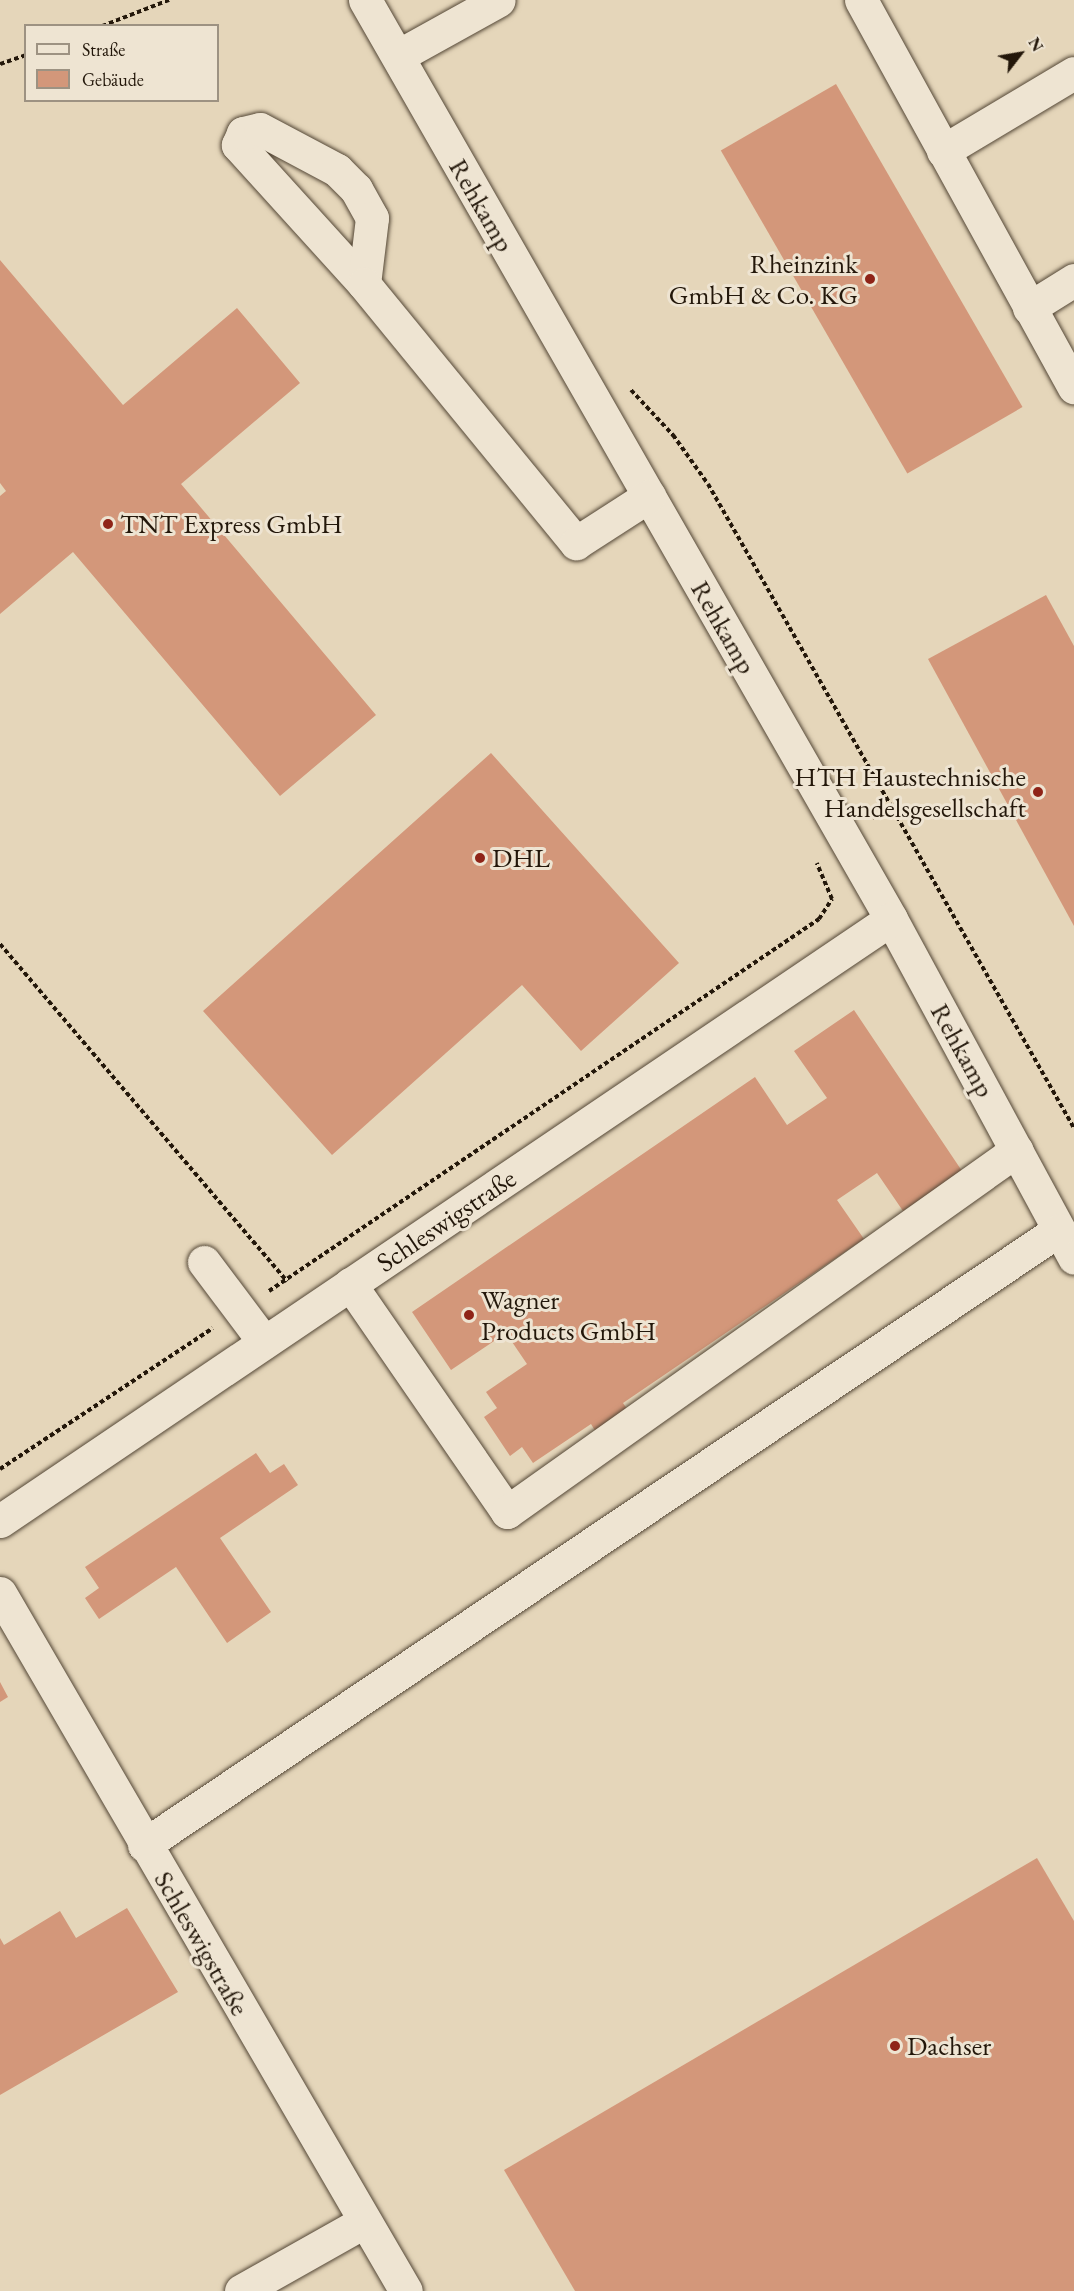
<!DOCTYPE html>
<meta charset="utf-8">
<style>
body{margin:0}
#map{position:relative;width:1074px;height:2291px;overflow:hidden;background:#e5d6ba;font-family:"EB Garamond",serif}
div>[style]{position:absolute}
.building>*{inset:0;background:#d3977a;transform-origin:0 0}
.path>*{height:4px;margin-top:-2px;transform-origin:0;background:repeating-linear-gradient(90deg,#23170a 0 4.5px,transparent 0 7.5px)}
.roads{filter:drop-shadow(0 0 2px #544736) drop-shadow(0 0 2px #544736)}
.minor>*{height:33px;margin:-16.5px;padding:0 16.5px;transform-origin:16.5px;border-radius:16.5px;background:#eee4d2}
.dots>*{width:16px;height:16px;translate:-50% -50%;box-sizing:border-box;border:3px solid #eee4d2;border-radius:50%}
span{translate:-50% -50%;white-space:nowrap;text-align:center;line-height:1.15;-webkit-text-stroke:6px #eee4d2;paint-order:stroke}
.street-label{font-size:27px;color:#23170a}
.poi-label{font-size:27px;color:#23170a}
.right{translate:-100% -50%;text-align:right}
.left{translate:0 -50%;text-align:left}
.legend{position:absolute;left:24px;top:24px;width:195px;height:78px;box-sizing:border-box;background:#eee4d2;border:2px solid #9d9282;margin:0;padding:8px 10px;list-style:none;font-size:18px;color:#23170a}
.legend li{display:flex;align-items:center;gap:12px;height:30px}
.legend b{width:30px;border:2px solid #9d9282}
.north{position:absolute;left:990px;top:24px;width:60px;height:60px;-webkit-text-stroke:4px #eee4d2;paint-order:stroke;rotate:59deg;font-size:16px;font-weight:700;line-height:24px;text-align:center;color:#23170a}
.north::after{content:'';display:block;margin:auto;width:21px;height:27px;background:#23170a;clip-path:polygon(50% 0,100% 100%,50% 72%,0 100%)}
</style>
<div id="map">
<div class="building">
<div style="left:836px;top:84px;width:373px;height:133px;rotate:60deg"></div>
<div style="clip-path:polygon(0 260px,123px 405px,237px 308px,300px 383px,181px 484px,376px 715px,280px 796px,73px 552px,0 614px,0 496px,6px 491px,0 483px)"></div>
<div style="clip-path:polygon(1046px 595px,1074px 646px,1074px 926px,928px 659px)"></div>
<div style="clip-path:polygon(491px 753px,679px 963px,581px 1051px,522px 985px,332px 1155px,203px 1011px)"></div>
<div style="clip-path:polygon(854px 1010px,962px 1171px,903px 1211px,877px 1173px,837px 1200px,864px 1239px,623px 1403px,631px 1415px,599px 1437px,591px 1424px,533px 1463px,522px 1447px,510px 1456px,484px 1417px,497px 1408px,486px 1392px,527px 1364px,506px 1333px,451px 1370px,412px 1312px,755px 1077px,787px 1125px,827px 1098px,794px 1051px)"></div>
<div style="clip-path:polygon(256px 1453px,270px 1473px,284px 1464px,298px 1485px,220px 1538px,271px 1612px,227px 1643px,176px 1567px,99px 1619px,85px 1598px,99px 1588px,85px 1567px)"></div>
<div style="clip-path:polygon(0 1682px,8px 1697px,0 1702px)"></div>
<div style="clip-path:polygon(1037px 1858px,1074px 1921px,1074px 2291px,575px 2291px,504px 2170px)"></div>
<div style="clip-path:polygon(127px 1908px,178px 1992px,0 2095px,0 1938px,4px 1945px,60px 1911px,76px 1938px)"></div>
</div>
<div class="path">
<div style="left:102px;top:26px;width:72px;rotate:-21.2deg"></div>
<div style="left:0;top:64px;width:28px;rotate:-19deg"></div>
<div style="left:631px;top:390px;width:62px;rotate:47deg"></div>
<div style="left:673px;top:435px;width:60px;rotate:54.5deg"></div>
<div style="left:708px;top:484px;width:741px;rotate:60.39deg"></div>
<div style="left:872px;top:818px;width:26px;rotate:-29deg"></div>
<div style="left:0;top:944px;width:443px;rotate:49.6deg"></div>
<div style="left:269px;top:1291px;width:664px;rotate:-34.07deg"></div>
<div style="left:819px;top:919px;width:24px;rotate:-57deg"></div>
<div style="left:832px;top:899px;width:39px;rotate:-113deg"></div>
<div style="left:0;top:1469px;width:255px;rotate:-33.5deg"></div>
</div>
<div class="roads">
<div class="minor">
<div style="left:365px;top:0;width:1059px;rotate:60.21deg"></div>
<div style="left:891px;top:919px;width:385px;rotate:61.6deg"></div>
<div style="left:861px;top:0;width:442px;rotate:61.2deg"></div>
<div style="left:398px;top:56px;width:115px;rotate:-29deg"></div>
<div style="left:943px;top:151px;width:152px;rotate:-30.8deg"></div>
<div style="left:364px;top:284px;width:188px;rotate:-132.2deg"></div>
<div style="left:238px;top:145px;width:13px;rotate:-67deg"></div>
<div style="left:243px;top:133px;width:17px;rotate:-13deg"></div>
<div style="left:260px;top:129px;width:87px;rotate:28deg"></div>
<div style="left:337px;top:170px;width:27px;rotate:45deg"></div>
<div style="left:356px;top:189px;width:33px;rotate:61deg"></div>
<div style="left:372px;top:218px;width:66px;rotate:96.9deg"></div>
<div style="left:364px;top:284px;width:335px;rotate:50.7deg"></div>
<div style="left:576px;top:543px;width:87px;rotate:-32.8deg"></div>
<div style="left:1029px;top:308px;width:53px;rotate:-31.9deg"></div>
<div style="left:204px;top:1262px;width:100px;rotate:53.1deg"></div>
<div style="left:350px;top:1284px;width:277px;rotate:55.4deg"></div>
<div style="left:507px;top:1512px;width:625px;rotate:-35.37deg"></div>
<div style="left:0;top:1521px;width:1075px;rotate:-34.04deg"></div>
<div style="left:0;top:1593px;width:807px;rotate:59.82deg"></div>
<div style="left:144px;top:1845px;width:1102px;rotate:-33.91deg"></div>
<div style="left:241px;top:2291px;width:142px;rotate:-29.4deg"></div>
</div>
</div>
<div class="dots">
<div style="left:870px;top:279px;background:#8f2418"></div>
<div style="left:108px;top:524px;background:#8f2418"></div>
<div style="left:1038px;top:792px;background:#8f2418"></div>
<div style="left:480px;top:858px;background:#8f2418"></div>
<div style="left:469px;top:1315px;background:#8f2418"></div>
<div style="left:895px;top:2046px;background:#8f2418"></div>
</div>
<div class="street-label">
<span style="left:482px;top:205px;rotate:60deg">Rehkamp</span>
<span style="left:724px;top:627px;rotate:60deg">Rehkamp</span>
<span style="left:963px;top:1050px;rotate:61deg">Rehkamp</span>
<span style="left:446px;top:1220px;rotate:-34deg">Schleswigstraße</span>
<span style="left:202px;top:1943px;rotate:60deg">Schleswigstraße</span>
</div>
<div class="poi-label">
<span class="right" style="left:858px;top:279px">Rheinzink<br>GmbH &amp; Co. KG</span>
<span class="left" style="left:120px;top:524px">TNT Express GmbH</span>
<span class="right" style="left:1026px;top:792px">HTH Haustechnische<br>Handelsgesellschaft</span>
<span class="left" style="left:492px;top:858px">DHL</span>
<span class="left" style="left:481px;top:1315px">Wagner<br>Products GmbH</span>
<span class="left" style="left:907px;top:2046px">Dachser</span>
</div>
<ul class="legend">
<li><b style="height:8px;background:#eee4d2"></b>Straße</li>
<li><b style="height:16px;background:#d3977a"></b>Gebäude</li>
</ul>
<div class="north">N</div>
</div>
